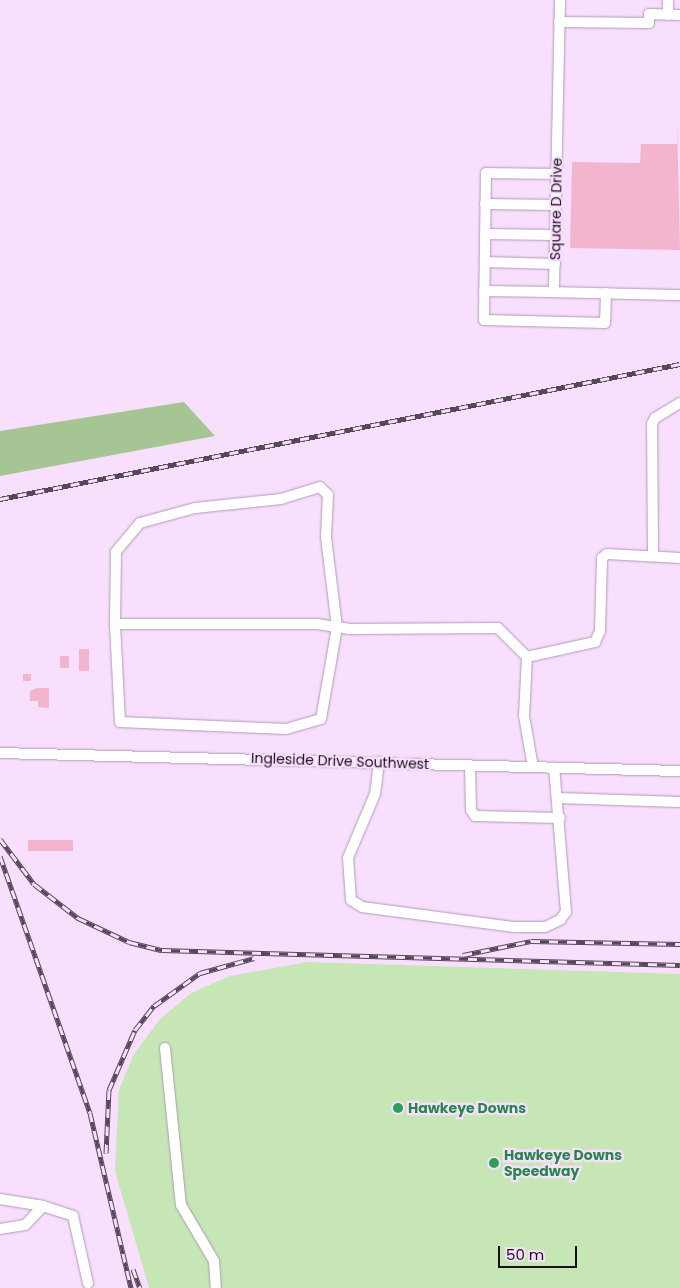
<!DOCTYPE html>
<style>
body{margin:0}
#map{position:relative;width:680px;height:1288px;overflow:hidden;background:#f7dffd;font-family:Poppins,sans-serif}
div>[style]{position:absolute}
.green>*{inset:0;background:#c6e7b5}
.forest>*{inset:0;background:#a5c694}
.building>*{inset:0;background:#f2b5cd;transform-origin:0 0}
.roads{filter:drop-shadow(0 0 1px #b29bb7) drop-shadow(0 0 1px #b29bb7)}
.minor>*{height:10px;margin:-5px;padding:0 5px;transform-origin:5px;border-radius:5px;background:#fff}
.rail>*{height:5px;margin-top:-2.5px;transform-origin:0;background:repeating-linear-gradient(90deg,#f7dffd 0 9px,#554858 0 18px);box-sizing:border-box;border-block:1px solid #554858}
.dots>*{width:14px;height:14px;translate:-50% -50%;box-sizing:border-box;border:2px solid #f7dffd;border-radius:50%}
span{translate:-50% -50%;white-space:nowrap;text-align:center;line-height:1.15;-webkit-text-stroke:4.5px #f7dffd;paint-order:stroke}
.street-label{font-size:14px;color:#1a111c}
.leisure-label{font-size:14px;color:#27864d;font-weight:700}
.left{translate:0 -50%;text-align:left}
.scale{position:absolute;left:498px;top:1246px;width:79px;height:22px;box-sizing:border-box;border:2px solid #1a111c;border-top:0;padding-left:6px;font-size:15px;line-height:18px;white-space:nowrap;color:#1a111c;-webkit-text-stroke:4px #f7dffd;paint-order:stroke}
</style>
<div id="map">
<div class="green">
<div style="clip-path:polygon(307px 962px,680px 974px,680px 1288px,149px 1288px,115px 1171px,119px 1090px,133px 1056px,159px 1020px,191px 993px,230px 976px)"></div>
</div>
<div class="forest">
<div style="clip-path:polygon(184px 402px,215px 436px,0 476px,0 431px)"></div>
</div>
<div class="building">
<div style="clip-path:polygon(677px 122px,680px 250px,570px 248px,572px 162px,640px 163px,641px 144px,677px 144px)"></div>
<div style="left:79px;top:649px;width:10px;height:22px"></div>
<div style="left:60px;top:656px;width:9px;height:12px"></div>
<div style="left:23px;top:674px;width:8px;height:7px"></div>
<div style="clip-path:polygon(37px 688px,49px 688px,49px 708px,38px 707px,38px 701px,30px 701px,30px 691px)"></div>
<div style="left:28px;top:840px;width:45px;height:11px"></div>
</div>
<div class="roads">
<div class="minor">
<div style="left:560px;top:0;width:292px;rotate:91.2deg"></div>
<div style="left:554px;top:292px;width:126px;rotate:1.4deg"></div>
<div style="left:668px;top:15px;width:15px;rotate:-90deg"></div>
<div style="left:559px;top:22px;width:90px;rotate:0.6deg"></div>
<div style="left:649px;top:23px;width:9px;rotate:-90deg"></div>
<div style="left:649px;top:14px;width:31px;rotate:2deg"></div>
<div style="left:556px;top:174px;width:70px;rotate:-179.2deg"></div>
<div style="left:486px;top:173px;width:147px;rotate:90.8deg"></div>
<div style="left:484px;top:320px;width:121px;rotate:1.4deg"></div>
<div style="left:605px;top:323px;width:30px;rotate:-88deg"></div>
<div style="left:485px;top:204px;width:71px;rotate:0.8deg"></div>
<div style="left:485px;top:234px;width:70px;rotate:0.8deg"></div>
<div style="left:485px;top:262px;width:70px;rotate:1.6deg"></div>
<div style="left:484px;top:291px;width:70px;rotate:0.8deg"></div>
<div style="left:653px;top:555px;width:131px;rotate:-90.4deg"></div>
<div style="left:652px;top:424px;width:7px;rotate:-63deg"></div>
<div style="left:655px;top:418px;width:29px;rotate:-31deg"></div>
<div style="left:115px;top:624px;width:98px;rotate:87.1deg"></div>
<div style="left:120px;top:722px;width:166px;rotate:2.4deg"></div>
<div style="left:286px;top:729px;width:36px;rotate:-16deg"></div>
<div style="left:321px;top:719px;width:93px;rotate:-80.1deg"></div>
<div style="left:337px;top:627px;width:91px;rotate:-97deg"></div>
<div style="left:326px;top:537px;width:42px;rotate:-87.3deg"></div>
<div style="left:328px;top:495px;width:11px;rotate:-135deg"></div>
<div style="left:320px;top:487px;width:41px;rotate:162.9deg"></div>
<div style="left:281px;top:499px;width:86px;rotate:174deg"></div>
<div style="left:195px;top:508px;width:57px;rotate:164.7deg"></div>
<div style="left:140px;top:523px;width:38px;rotate:130deg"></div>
<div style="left:116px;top:552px;width:72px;rotate:90.8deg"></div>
<div style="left:115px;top:624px;width:202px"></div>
<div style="left:317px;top:624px;width:20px;rotate:9deg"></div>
<div style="left:337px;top:627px;width:13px;rotate:9deg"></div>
<div style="left:350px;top:629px;width:148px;rotate:-0.4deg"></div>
<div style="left:498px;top:628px;width:41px;rotate:45deg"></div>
<div style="left:527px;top:657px;width:70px;rotate:-12.4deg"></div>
<div style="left:595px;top:642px;width:12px;rotate:-66deg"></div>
<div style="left:600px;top:631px;width:73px;rotate:-88.4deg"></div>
<div style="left:602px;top:558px;width:6px;rotate:-39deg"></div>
<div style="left:607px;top:554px;width:73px;rotate:3.1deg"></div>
<div style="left:527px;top:657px;width:59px;rotate:92.9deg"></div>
<div style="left:524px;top:716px;width:52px;rotate:80deg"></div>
<div style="left:0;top:753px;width:680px;rotate:1.52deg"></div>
<div style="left:379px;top:762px;width:32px;rotate:97deg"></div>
<div style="left:375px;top:794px;width:69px;rotate:112.9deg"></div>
<div style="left:348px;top:858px;width:42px;rotate:85.9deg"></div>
<div style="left:351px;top:900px;width:13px;rotate:32deg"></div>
<div style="left:362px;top:907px;width:152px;rotate:7.5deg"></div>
<div style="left:513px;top:927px;width:32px"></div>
<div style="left:545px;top:927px;width:17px;rotate:-25deg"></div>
<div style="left:560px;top:920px;width:10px;rotate:-53deg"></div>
<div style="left:566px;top:912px;width:145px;rotate:-94.7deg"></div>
<div style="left:470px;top:765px;width:45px;rotate:88.7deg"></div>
<div style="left:471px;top:810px;width:7px;rotate:56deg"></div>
<div style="left:475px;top:816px;width:85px;rotate:1.3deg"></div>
<div style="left:557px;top:798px;width:123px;rotate:1.9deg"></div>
<div style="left:165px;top:1048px;width:158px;rotate:84.2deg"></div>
<div style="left:181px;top:1205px;width:65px;rotate:59.5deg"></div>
<div style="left:214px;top:1261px;width:27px;rotate:86deg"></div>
<div style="left:0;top:1199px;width:44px;rotate:9.2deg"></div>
<div style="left:43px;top:1206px;width:26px;rotate:133deg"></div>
<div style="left:25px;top:1225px;width:25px;rotate:171deg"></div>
<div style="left:43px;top:1206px;width:32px;rotate:18deg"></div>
<div style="left:73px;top:1216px;width:69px;rotate:77.4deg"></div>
</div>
</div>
<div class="rail">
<div style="left:0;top:499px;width:693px;rotate:-11.23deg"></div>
<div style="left:0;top:839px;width:56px;rotate:52.9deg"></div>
<div style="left:34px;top:884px;width:56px;rotate:37.7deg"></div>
<div style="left:78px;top:918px;width:56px;rotate:25.2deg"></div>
<div style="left:129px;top:942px;width:34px;rotate:14deg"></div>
<div style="left:162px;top:950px;width:518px;rotate:1.66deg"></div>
<div style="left:0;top:856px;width:272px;rotate:70.7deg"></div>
<div style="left:90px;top:1113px;width:180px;rotate:76.8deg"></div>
<div style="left:463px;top:955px;width:69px;rotate:-11.6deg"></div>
<div style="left:531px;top:941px;width:149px;rotate:1.2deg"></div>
<div style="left:106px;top:1153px;width:63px;rotate:-87.3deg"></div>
<div style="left:109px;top:1090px;width:65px;rotate:-66.6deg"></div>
<div style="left:135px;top:1030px;width:31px;rotate:-52deg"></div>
<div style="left:154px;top:1006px;width:57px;rotate:-35.7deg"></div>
<div style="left:200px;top:973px;width:56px;rotate:-15.5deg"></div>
<div style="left:133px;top:1269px;width:20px;rotate:70deg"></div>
</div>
<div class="dots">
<div style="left:398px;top:1108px;background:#2e9e5b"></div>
<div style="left:494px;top:1163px;background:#2e9e5b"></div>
</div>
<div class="street-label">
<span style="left:556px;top:209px;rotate:-89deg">Square D Drive</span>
<span style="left:340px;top:761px;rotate:2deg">Ingleside Drive Southwest</span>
</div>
<div class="leisure-label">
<span class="left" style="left:408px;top:1108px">Hawkeye Downs</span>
<span class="left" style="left:504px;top:1163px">Hawkeye Downs<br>Speedway</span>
</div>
<div class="scale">50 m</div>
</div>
